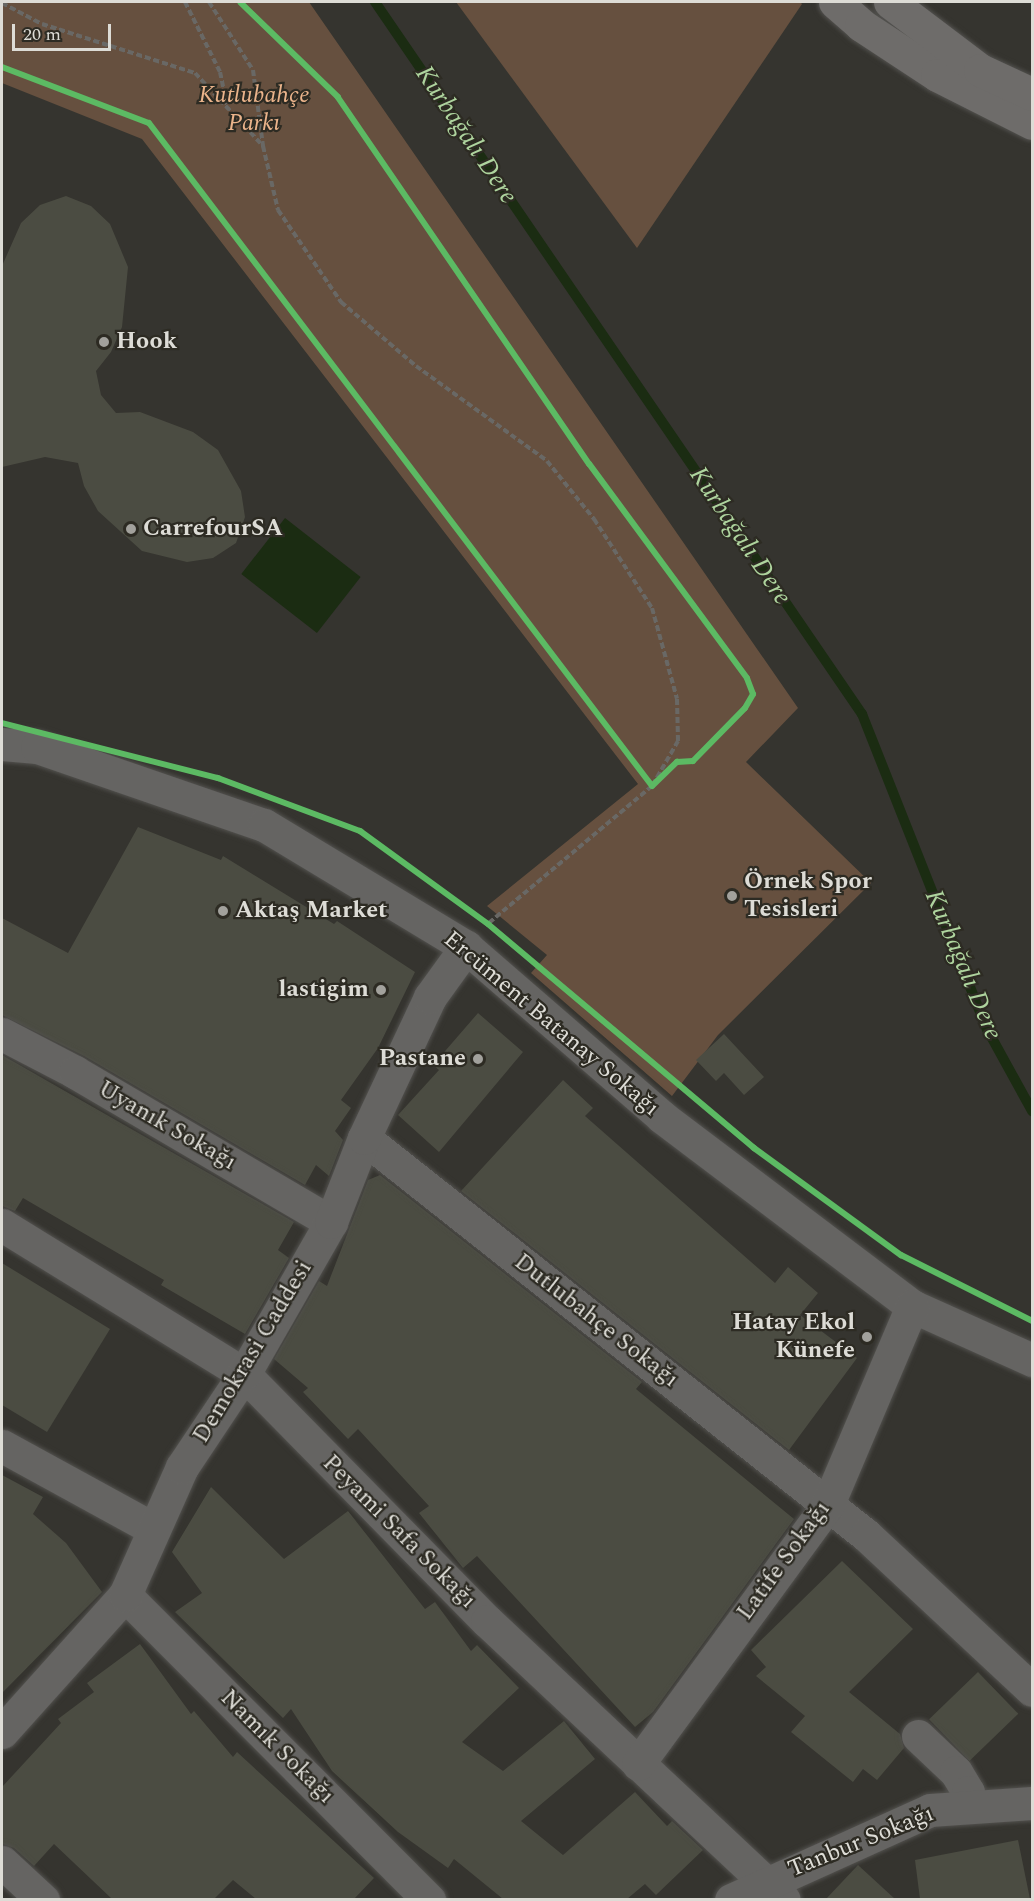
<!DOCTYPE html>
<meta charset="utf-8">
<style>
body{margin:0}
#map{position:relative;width:1034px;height:1901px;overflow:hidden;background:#35342f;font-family:Spectral,serif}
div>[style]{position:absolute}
.green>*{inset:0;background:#66503f}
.water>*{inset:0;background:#1b2c12;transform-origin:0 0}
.stream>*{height:10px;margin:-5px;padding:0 5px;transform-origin:5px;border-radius:5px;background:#1b2c12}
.building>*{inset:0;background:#4b4c42;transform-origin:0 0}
.path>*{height:4px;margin-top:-2px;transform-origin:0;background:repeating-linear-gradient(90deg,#696865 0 6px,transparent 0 9px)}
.roads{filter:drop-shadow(0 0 2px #52514e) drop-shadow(0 0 2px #52514e)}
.minor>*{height:33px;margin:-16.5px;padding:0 16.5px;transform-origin:16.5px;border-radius:16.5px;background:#656462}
.major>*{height:33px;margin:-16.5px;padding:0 16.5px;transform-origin:16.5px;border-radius:16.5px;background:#6e6c6a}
.cycleway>*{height:6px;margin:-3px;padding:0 3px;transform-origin:3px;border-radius:3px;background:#5cba63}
.dots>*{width:16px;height:16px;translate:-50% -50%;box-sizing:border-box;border:3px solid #2d2b23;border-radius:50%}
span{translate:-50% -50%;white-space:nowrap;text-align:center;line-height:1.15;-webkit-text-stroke:4.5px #2d2b23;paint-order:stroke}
.park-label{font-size:24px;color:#ebb48b;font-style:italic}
.poi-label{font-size:24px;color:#dddcd6;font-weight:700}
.left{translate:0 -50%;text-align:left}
.right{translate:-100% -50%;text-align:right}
.street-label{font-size:24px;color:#dddcd6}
.water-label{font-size:26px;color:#aed49e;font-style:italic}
.frame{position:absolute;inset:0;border:3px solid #dddcd6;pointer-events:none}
.scale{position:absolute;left:12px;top:24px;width:99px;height:27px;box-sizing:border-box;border:3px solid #dddcd6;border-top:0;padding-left:8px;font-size:18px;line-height:21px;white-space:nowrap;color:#dddcd6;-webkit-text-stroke:4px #2d2b23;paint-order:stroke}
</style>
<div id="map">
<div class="green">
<div style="clip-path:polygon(2px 2px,309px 2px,798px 708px,746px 762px,871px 883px,718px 1035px,672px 1096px,531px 973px,547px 955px,487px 906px,638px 784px,142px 139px,2px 83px)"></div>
<div style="clip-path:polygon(456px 2px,800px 2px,802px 4px,637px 248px)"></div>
</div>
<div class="water">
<div style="left:285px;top:518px;width:96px;height:71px;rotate:38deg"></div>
</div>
<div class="stream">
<div style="left:375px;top:2px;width:863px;rotate:55.63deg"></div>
<div style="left:862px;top:714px;width:339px;rotate:68.4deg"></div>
<div style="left:987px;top:1029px;width:94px;rotate:61.2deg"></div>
</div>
<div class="building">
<div style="clip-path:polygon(66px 196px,91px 206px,110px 224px,128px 267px,122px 327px,111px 352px,96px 371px,101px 395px,116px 413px,140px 412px,193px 432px,218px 450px,241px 491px,245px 517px,236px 543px,213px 558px,187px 562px,142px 551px,98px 511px,84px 486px,78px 463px,45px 457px,2px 467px,2px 266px,21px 223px,40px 205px)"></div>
<div style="clip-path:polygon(138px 827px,221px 860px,223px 856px,334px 924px,337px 921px,415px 972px,378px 1048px,341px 1100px,351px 1108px,335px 1131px,343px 1140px,329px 1176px,316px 1165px,305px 1185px,84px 1056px,2px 1015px,2px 918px,68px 953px)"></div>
<div style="clip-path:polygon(478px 1013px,523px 1052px,439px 1152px,398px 1115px,439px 1070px,433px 1065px)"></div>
<div style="clip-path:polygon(724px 1034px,764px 1077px,744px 1095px,724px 1073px,716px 1081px,696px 1060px)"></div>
<div style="clip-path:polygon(2px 1055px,294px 1222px,278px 1250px,289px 1258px,245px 1334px,161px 1285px,164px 1280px,23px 1198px,15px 1211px,2px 1206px)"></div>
<div style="clip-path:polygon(563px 1080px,593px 1108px,585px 1116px,775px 1283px,788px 1267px,818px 1293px,800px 1315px,857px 1358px,789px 1450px,461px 1191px)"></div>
<div style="clip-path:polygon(380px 1175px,642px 1382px,636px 1389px,794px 1519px,653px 1712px,635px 1727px,477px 1556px,463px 1568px,419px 1513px,429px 1506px,358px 1429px,348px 1439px,303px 1392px,308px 1388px,274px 1359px,319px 1281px,327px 1286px,368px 1180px)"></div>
<div style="clip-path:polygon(2px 1263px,110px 1329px,47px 1432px,2px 1405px)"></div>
<div style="clip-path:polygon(2px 1475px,43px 1497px,33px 1514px,66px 1543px,102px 1592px,2px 1693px)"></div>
<div style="clip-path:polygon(211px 1487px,284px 1559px,348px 1511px,425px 1609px,435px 1602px,471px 1651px,477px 1645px,519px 1688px,462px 1742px,503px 1771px,564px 1721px,595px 1759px,521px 1821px,563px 1855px,635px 1792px,667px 1826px,672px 1821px,703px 1850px,656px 1895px,645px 1884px,627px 1899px,503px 1899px,454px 1859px,448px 1868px,398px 1832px,332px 1771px,291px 1709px,283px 1718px,175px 1612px,202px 1593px,172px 1552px)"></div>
<div style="clip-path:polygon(842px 1561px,913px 1629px,849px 1692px,900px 1734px,904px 1748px,877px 1780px,863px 1769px,853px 1782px,791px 1732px,805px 1716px,756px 1676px,766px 1667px,751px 1650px)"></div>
<div style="clip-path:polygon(140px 1644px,191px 1714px,194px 1711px,233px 1757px,237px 1752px,374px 1878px,354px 1899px,256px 1899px,233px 1880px,214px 1899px,112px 1899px,54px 1844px,34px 1866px,14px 1848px,2px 1844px,2px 1787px,61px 1723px,58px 1719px,94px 1692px,87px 1683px)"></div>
<div style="left:978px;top:1672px;width:58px;height:68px;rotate:46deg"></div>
<div style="clip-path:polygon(1018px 1840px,1030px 1899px,920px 1899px,915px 1860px)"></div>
<div style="clip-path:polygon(858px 1865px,895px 1899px,826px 1899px)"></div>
</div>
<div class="path">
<div style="left:185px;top:2px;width:78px;rotate:63.4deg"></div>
<div style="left:220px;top:72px;width:38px;rotate:78deg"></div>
<div style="left:209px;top:2px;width:81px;rotate:57.1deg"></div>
<div style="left:253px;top:70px;width:77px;rotate:82.5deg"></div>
<div style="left:2px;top:3px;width:45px;rotate:27.7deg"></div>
<div style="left:42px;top:24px;width:161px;rotate:17.8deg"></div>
<div style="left:195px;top:73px;width:100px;rotate:47deg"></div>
<div style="left:263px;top:146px;width:66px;rotate:76.8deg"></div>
<div style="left:278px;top:210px;width:112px;rotate:55.6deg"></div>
<div style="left:341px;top:302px;width:99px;rotate:40.5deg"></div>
<div style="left:416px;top:366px;width:162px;rotate:35.9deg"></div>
<div style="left:547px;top:461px;width:75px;rotate:51deg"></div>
<div style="left:594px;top:519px;width:106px;rotate:56.9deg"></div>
<div style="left:652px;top:608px;width:94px;rotate:74.6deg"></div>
<div style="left:677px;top:699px;width:42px;rotate:88.6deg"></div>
<div style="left:678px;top:741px;width:52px;rotate:120deg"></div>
<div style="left:652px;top:786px;width:213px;rotate:140deg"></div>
</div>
<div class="roads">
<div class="minor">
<div style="left:2px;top:744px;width:35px;rotate:5deg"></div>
<div style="left:37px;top:747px;width:240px;rotate:19deg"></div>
<div style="left:264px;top:825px;width:236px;rotate:31.1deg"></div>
<div style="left:466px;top:947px;width:259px;rotate:40.9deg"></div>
<div style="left:662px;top:1117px;width:313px;rotate:37.1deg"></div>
<div style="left:912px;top:1306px;width:132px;rotate:24.2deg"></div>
<div style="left:2px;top:1034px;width:82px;rotate:27.5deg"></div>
<div style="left:75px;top:1072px;width:297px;rotate:30.4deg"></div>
<div style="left:364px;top:1138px;width:640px;rotate:38.34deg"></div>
<div style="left:866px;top:1535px;width:227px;rotate:43deg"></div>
<div style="left:2px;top:1225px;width:284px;rotate:31.6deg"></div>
<div style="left:244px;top:1374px;width:346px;rotate:45.5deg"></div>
<div style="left:487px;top:1621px;width:407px;rotate:43.2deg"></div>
<div style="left:2px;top:1446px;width:171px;rotate:28.7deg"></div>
<div style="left:125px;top:1595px;width:431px;rotate:45.1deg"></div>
<div style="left:2px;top:1732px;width:184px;rotate:-48.1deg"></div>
<div style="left:125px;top:1595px;width:140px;rotate:-66deg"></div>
<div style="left:182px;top:1467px;width:112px;rotate:-56.3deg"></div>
<div style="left:244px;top:1374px;width:175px;rotate:-60.2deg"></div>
<div style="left:331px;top:1222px;width:90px;rotate:-68.6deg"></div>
<div style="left:364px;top:1138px;width:156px;rotate:-64.9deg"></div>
<div style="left:430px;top:997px;width:62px;rotate:-54.2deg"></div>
<div style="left:918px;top:1736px;width:52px;rotate:43.5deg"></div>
<div style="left:956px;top:1772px;width:23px;rotate:59deg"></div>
<div style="left:968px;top:1792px;width:15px;rotate:90deg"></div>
<div style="left:638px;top:1764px;width:322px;rotate:-53.8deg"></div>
<div style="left:828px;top:1504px;width:215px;rotate:-67deg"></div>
<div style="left:2px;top:1862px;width:56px;rotate:42.8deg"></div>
<div style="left:731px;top:1900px;width:218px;rotate:-24.3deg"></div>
<div style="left:930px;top:1810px;width:102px;rotate:-3.9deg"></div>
</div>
<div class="major">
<div style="left:835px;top:2px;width:35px;rotate:41deg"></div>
<div style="left:861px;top:25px;width:91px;rotate:33.3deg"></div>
<div style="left:937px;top:75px;width:106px;rotate:26.8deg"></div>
<div style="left:890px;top:2px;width:113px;rotate:37.1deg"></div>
<div style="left:980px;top:70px;width:57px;rotate:24.8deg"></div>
</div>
</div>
<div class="cycleway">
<div style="left:2px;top:67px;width:157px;rotate:20.9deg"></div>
<div style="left:149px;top:123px;width:832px;rotate:52.81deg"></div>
<div style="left:652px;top:786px;width:35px;rotate:-44deg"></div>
<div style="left:677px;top:762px;width:16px;rotate:-4deg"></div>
<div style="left:693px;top:761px;width:74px;rotate:-45.5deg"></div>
<div style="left:745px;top:708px;width:16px;rotate:-60deg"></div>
<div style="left:753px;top:694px;width:17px;rotate:-111deg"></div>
<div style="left:747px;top:678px;width:266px;rotate:-126.4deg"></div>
<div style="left:589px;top:464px;width:445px;rotate:-124.4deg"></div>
<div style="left:338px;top:97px;width:136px;rotate:-135.9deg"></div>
<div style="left:2px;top:723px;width:223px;rotate:14.3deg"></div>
<div style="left:218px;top:778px;width:152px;rotate:20.5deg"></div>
<div style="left:360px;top:831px;width:158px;rotate:36deg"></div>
<div style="left:488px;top:924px;width:348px;rotate:40.1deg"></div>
<div style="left:754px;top:1148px;width:182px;rotate:36.1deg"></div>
<div style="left:901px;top:1255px;width:147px;rotate:26.7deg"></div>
</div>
<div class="dots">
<div style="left:104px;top:342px;background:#a2a19c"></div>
<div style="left:131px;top:529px;background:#a2a19c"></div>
<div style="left:732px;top:896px;background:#a2a19c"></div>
<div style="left:223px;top:911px;background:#a2a19c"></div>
<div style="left:381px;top:990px;background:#a2a19c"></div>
<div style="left:478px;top:1059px;background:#a2a19c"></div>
<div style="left:867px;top:1337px;background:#a2a19c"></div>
</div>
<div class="park-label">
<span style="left:254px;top:110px">Kutlubahçe<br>Parkı</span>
</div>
<div class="poi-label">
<span class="left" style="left:116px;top:342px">Hook</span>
<span class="left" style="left:143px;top:529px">CarrefourSA</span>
<span class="left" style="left:744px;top:896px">Örnek Spor<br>Tesisleri</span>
<span class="left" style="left:235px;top:911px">Aktaş Market</span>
<span class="right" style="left:369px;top:990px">lastigim</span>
<span class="right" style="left:466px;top:1059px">Pastane</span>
<span class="right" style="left:855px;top:1337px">Hatay Ekol<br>Künefe</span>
</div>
<div class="street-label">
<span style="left:551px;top:1024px;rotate:40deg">Ercüment Batanay Sokağı</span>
<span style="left:167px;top:1126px;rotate:30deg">Uyanık Sokağı</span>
<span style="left:596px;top:1321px;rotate:38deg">Dutlubahçe Sokağı</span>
<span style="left:253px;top:1352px;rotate:-59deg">Demokrasi Caddesi</span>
<span style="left:399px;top:1532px;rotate:45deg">Peyami Safa Sokağı</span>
<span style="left:784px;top:1561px;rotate:-54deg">Latife Sokağı</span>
<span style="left:277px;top:1747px;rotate:45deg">Namık Sokağı</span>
<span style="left:861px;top:1842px;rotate:-22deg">Tanbur Sokağı</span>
</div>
<div class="water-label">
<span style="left:466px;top:135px;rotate:56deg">Kurbağalı Dere</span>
<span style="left:740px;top:536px;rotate:56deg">Kurbağalı Dere</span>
<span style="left:963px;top:965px;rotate:67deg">Kurbağalı Dere</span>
</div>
<div class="frame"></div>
<div class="scale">20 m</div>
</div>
